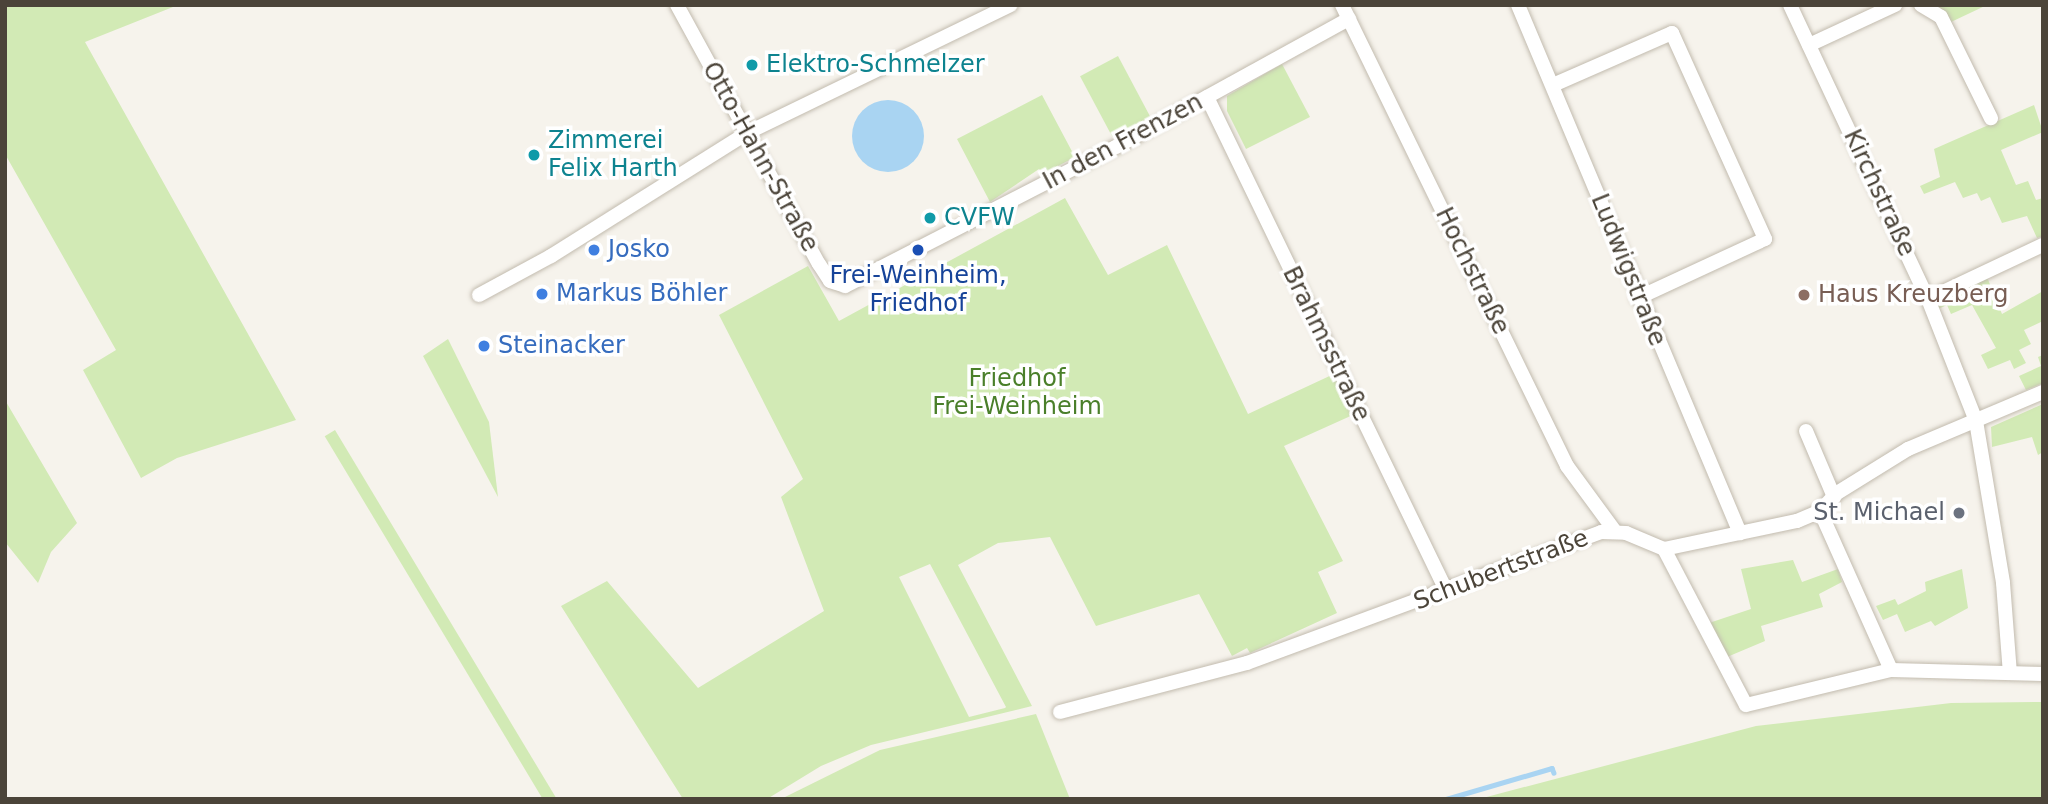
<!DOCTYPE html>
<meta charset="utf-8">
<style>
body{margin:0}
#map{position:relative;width:2048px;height:804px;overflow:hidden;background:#f6f3ec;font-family:"DejaVu Sans",sans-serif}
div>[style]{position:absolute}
.green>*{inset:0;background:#d2eab5;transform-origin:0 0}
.water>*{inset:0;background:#a9d4f2}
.round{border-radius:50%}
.stream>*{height:4.5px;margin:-2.25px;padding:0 2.25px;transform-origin:2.25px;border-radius:2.25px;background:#a9d4f2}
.roads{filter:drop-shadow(0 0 2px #c2bbae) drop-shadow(0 0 2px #c2bbae)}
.minor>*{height:14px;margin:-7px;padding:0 7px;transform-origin:7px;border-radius:7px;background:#fff}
.dots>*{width:19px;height:19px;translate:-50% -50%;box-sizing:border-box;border:4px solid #fff;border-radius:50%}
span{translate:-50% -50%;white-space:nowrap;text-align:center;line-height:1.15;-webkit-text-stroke:7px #fff;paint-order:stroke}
.culture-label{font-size:24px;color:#0d838f}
.left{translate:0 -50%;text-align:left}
.street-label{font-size:24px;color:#4b4439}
.shop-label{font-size:24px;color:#366cbe}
.transit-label{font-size:24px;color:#164399}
.education-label{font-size:24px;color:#785e54}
.park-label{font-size:24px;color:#4a7f2a}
.worship-label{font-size:24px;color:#5b616d}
.right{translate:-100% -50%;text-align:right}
.frame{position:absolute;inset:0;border:7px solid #4b4439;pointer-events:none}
</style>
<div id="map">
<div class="green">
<div style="clip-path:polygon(5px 5px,178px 5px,85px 42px,296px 420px,177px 458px,141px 478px,83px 370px,116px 350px,5px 154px)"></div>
<div style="clip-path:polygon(1938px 5px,1987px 5px,1951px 22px)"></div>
<div style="left:1118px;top:56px;width:69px;height:43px;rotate:62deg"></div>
<div style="clip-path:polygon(1282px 64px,1310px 117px,1246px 149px,1227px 111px,1227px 96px)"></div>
<div style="clip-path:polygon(1042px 95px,1075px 157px,1043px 174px,1039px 169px,990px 202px,957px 139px)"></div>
<div style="clip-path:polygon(2034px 105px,2043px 132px,2001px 150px,2016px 185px,2028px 181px,2036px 200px,2043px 198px,2043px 236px,2037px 238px,2027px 216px,2002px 223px,1990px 197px,1981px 201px,1977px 193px,1963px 198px,1955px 182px,1924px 194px,1920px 186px,1940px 177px,1934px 149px)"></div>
<div style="clip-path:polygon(evenodd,1065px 198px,1108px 275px,1167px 245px,1248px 414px,1336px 373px,1355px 414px,1284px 446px,1343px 561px,1318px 572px,1337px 613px,1250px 653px,1247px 648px,1232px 656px,1199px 594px,1096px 626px,1050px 537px,998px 543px,958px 565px,1032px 706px,871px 745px,821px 766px,767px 799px,683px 799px,561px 606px,607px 581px,698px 688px,824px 611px,781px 497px,803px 479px,719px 315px,808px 266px,839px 321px,1065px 198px,930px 564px,1006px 707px,1005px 708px,969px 717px,899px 577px,930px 564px)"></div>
<div style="clip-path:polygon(1987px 277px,2002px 314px,2043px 291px,2043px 321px,2024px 330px,2031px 344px,2019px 350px,2026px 363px,2014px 369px,2010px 360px,1988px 369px,1981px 355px,1996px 348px,1972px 305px,1951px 314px,1947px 305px,1936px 310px,1933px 302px)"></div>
<div style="clip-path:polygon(448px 339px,489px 422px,498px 497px,423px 356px)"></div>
<div style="clip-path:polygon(2043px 355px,2043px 383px,2026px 390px,2019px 376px,2041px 366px,2038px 357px)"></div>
<div style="clip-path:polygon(5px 400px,77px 523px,51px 552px,38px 583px,5px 542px)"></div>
<div style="clip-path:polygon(2043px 404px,2043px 452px,2038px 455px,2032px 437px,1992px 447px,1991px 427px)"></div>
<div style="left:335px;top:430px;width:430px;height:12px;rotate:59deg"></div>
<div style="clip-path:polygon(1793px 560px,1802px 582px,1838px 569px,1842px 582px,1819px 594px,1823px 607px,1761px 626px,1765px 641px,1727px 657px,1709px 623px,1751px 609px,1741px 569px)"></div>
<div style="clip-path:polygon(1962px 569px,1968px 608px,1935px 626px,1931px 621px,1905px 632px,1897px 614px,1883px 620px,1876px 606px,1895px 599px,1898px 605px,1926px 591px,1925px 582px)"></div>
<div style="clip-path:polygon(2043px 702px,2043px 799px,1479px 799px,1756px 726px,1951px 703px)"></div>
<div style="clip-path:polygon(1036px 714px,1070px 799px,781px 799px,880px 750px)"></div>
</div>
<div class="water">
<div class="round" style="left:852px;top:100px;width:72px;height:72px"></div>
</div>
<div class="stream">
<div style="left:1446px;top:799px;width:110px;rotate:-16.3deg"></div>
<div style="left:1552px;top:768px;width:5px;rotate:68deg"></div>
</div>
<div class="roads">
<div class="minor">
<div style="left:677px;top:5px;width:295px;rotate:61.3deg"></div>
<div style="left:819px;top:264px;width:20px;rotate:57deg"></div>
<div style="left:830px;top:281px;width:16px;rotate:18deg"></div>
<div style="left:845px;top:286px;width:305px;rotate:-27.2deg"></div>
<div style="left:1116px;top:147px;width:266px;rotate:-28.8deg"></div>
<div style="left:1342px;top:5px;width:513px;rotate:63.98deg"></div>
<div style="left:1567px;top:466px;width:79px;rotate:53.7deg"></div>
<div style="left:1518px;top:5px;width:573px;rotate:67.2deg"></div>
<div style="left:1790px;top:5px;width:325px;rotate:64.9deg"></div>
<div style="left:1928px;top:299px;width:131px;rotate:68.5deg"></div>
<div style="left:1976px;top:421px;width:164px;rotate:80.5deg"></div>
<div style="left:2003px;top:583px;width:90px;rotate:85.6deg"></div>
<div style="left:1921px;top:5px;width:23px;rotate:31deg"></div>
<div style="left:1941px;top:17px;width:113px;rotate:63.7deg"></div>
<div style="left:1809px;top:45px;width:95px;rotate:-24.9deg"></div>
<div style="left:1553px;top:85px;width:130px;rotate:-23.6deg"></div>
<div style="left:1672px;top:33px;width:226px;rotate:65.7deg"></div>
<div style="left:1765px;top:239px;width:140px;rotate:155.1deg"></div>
<div style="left:1207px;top:97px;width:548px;rotate:64.14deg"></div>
<div style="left:479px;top:295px;width:82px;rotate:-28.4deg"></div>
<div style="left:551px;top:256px;width:231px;rotate:-32.1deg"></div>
<div style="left:747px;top:133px;width:293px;rotate:-25.9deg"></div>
<div style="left:1928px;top:299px;width:127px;rotate:-25.2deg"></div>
<div style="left:1806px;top:431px;width:72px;rotate:67deg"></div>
<div style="left:1820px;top:511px;width:174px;rotate:65.9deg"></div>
<div style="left:1664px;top:549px;width:176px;rotate:62.3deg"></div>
<div style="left:1746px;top:705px;width:149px;rotate:-13.6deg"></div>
<div style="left:1891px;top:670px;width:152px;rotate:1.5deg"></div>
<div style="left:1060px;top:712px;width:193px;rotate:-14.7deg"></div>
<div style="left:1247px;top:663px;width:377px;rotate:-20.3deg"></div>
<div style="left:1601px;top:532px;width:25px;rotate:2deg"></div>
<div style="left:1626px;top:533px;width:41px;rotate:22.8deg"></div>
<div style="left:1664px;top:549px;width:136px;rotate:-11.9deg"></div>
<div style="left:1797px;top:521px;width:25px;rotate:-23deg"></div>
<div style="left:1820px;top:511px;width:25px;rotate:-47deg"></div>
<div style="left:1837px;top:493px;width:84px;rotate:-31.8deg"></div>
<div style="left:1908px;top:449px;width:147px;rotate:-22.9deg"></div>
</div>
</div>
<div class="dots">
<div style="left:752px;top:65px;background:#0f9aa8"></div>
<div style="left:534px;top:155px;background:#0f9aa8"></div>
<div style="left:930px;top:218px;background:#0f9aa8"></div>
<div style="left:594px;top:250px;background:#3f7fe0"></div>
<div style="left:918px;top:250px;background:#1a4fb4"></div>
<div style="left:542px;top:294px;background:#3f7fe0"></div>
<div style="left:1804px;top:295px;background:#8d6e63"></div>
<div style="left:484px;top:346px;background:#3f7fe0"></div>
<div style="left:1959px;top:513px;background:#6b7280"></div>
</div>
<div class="culture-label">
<span class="left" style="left:766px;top:65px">Elektro-Schmelzer</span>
<span class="left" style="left:548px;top:155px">Zimmerei<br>Felix Harth</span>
<span class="left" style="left:944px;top:218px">CVFW</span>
</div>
<div class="street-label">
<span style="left:1123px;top:142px;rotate:-28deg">In den Frenzen</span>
<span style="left:760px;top:157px;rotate:61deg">Otto-Hahn-Straße</span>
<span style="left:1879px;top:193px;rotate:65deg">Kirchstraße</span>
<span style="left:1628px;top:270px;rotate:68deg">Ludwigstraße</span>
<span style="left:1472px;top:271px;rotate:64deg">Hochstraße</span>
<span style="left:1326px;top:344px;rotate:64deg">Brahmsstraße</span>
<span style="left:1501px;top:570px;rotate:-21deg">Schubertstraße</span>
</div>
<div class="shop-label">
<span class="left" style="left:608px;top:250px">Josko</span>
<span class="left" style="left:556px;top:294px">Markus Böhler</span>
<span class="left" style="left:498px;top:346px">Steinacker</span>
</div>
<div class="transit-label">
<span style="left:918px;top:290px">Frei-Weinheim,<br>Friedhof</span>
</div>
<div class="education-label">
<span class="left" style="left:1818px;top:295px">Haus Kreuzberg</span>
</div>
<div class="park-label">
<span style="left:1017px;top:393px">Friedhof<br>Frei-Weinheim</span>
</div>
<div class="worship-label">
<span class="right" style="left:1945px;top:513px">St. Michael</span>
</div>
<div class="frame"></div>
</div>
